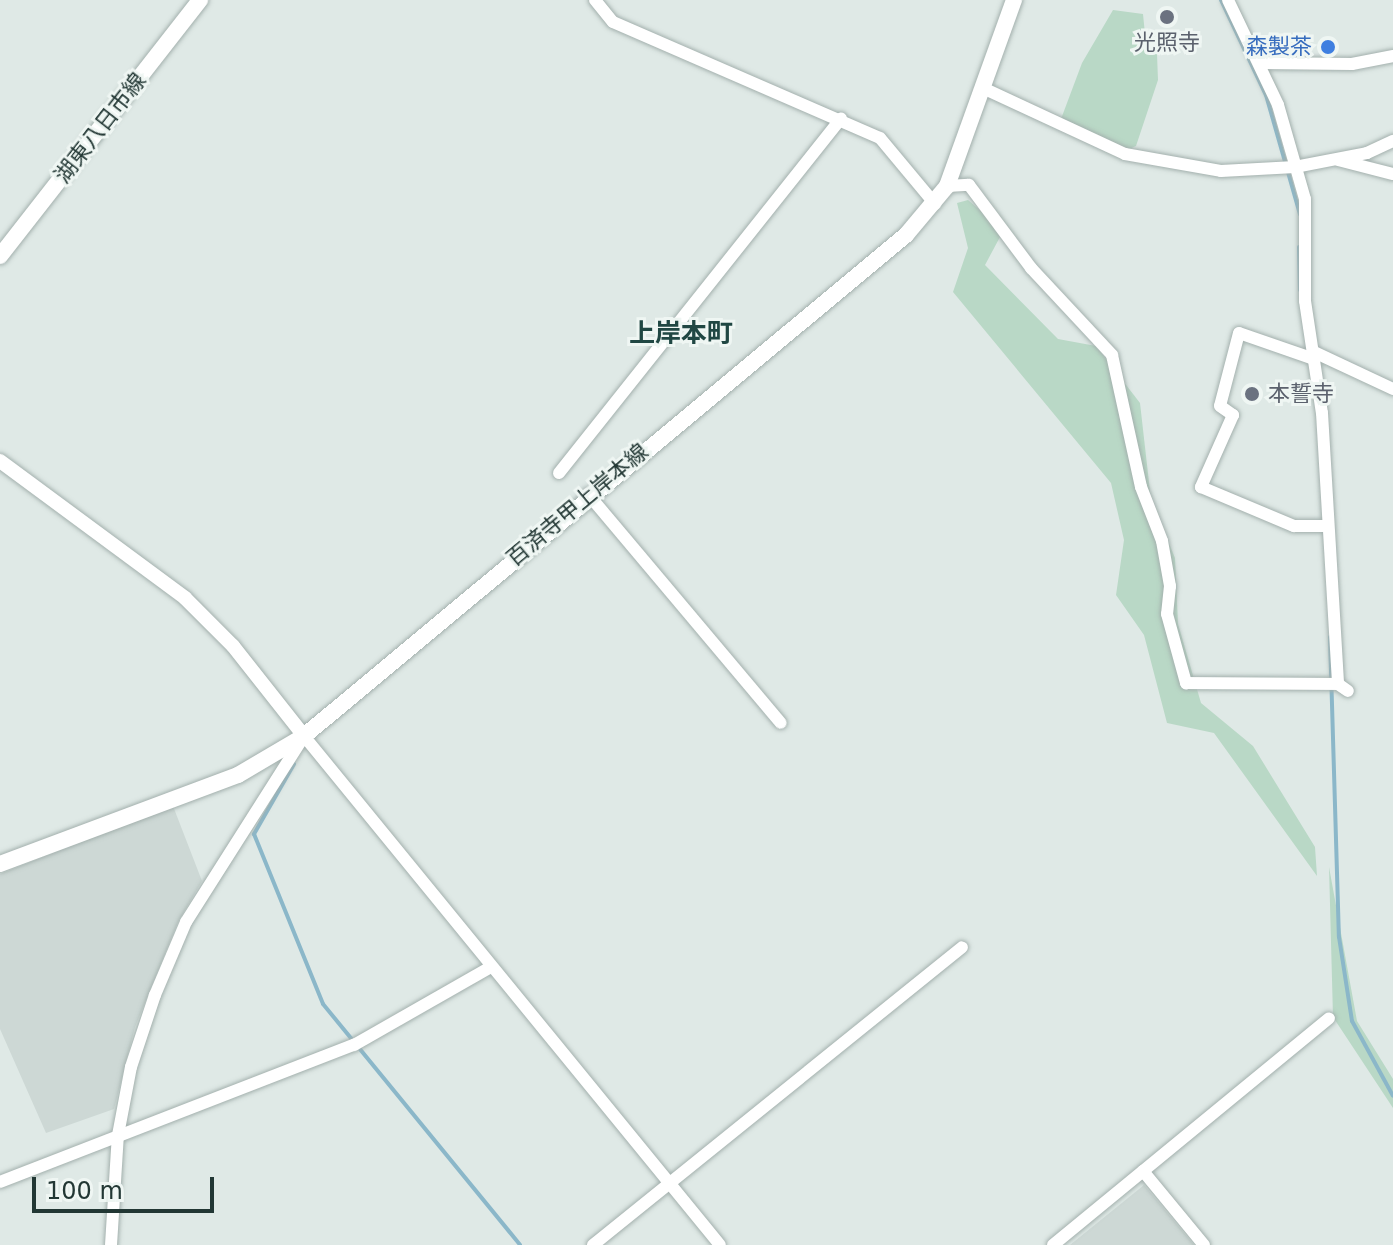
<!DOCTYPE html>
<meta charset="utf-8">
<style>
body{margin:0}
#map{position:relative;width:1393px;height:1245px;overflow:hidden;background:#dfe9e6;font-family:"DejaVu Sans","Noto Sans JP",sans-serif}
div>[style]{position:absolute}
.built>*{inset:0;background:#cdd8d5}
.green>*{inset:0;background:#b9d8c6}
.stream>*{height:4px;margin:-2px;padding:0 2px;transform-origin:2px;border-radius:2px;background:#8bb7c9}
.roads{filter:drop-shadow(0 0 2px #a3b0ad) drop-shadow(0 0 2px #a3b0ad)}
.minor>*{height:12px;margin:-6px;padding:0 6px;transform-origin:6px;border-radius:6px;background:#fff}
.tertiary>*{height:14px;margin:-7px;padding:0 7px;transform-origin:7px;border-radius:7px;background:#fff}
.secondary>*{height:16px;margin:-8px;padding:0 8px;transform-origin:8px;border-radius:8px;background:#fff}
.dots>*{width:22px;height:22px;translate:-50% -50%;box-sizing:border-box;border:4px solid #eff6f3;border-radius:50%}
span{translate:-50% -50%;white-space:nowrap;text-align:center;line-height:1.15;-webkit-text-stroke:6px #eff6f3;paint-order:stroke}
.worship-label{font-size:22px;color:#5b616d}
.left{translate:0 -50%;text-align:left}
.shop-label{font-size:22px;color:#366cbe}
.right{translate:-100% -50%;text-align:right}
.street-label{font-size:22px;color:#223734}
.quarter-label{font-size:26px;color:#204743;font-weight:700}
.scale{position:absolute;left:32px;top:1177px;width:182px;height:36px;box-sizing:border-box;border:4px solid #223734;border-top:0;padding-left:10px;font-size:24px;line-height:28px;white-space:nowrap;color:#223734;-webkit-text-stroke:6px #eff6f3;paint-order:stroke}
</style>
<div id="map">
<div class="built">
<div style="clip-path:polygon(173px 806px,202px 881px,178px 922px,135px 1027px,114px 1109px,46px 1133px,0 1029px,0 874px)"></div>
<div style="clip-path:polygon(1144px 1185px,1194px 1245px,1070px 1245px)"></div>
</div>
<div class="green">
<div style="clip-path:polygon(1113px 10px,1143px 14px,1145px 34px,1157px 54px,1158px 80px,1136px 146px,1127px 150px,1061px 119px,1082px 63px)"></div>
<div style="clip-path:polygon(968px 200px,997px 225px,1000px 237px,985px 265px,1058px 339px,1096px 346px,1140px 403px,1151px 500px,1175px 558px,1178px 624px,1201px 703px,1253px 746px,1315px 847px,1317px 876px,1214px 733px,1167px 723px,1144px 635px,1116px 595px,1124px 540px,1111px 483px,953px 292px,968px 248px,957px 203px)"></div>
<div style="clip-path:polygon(1329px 867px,1357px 1021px,1393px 1079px,1393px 1108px,1333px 1017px)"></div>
</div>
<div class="stream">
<div style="left:1221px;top:0;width:105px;rotate:64.7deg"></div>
<div style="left:1266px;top:95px;width:124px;rotate:74.1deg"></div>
<div style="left:1299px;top:247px;width:43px;rotate:88.7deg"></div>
<div style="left:1330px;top:637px;width:300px;rotate:88.3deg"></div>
<div style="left:1339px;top:937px;width:85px;rotate:81.2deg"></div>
<div style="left:1352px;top:1021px;width:85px;rotate:61.3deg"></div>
<div style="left:294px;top:764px;width:81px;rotate:119.7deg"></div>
<div style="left:254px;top:834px;width:183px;rotate:67.9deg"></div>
<div style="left:323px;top:1004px;width:311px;rotate:50.7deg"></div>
</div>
<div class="roads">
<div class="minor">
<div style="left:595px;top:0;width:28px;rotate:51deg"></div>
<div style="left:613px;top:22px;width:291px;rotate:23.5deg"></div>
<div style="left:880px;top:138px;width:86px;rotate:50.2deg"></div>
<div style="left:1228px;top:0;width:116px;rotate:64.5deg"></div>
<div style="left:1278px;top:105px;width:98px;rotate:74deg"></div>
<div style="left:1305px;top:199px;width:102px;rotate:90deg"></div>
<div style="left:1305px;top:301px;width:113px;rotate:81.4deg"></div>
<div style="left:1322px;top:413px;width:271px;rotate:86.6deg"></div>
<div style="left:1338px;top:684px;width:12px;rotate:35deg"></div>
<div style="left:1261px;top:63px;width:91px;rotate:0.6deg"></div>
<div style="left:1352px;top:64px;width:42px;rotate:-11deg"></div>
<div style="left:985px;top:89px;width:154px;rotate:24.9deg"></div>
<div style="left:1125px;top:154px;width:97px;rotate:10deg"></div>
<div style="left:1221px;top:171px;width:74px;rotate:-3.1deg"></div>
<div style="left:1295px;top:167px;width:73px;rotate:-11deg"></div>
<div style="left:1367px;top:153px;width:29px;rotate:-25deg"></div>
<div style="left:1338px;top:160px;width:57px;rotate:14.3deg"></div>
<div style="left:947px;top:186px;width:22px;rotate:-3deg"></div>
<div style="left:969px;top:185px;width:104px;rotate:53.2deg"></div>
<div style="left:1031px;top:268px;width:119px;rotate:47deg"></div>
<div style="left:1112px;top:355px;width:135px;rotate:77.6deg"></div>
<div style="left:1141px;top:487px;width:58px;rotate:68.7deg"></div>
<div style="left:1162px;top:541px;width:46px;rotate:79.9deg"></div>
<div style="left:1170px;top:586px;width:28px;rotate:96deg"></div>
<div style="left:1167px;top:614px;width:72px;rotate:74.6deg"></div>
<div style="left:1186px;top:683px;width:152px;rotate:0.4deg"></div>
<div style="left:1314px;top:352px;width:87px;rotate:25.1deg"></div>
<div style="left:1314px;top:359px;width:79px;rotate:-160.9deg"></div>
<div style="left:1239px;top:333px;width:75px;rotate:104.6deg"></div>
<div style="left:1220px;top:406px;width:16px;rotate:35deg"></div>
<div style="left:1233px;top:415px;width:79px;rotate:114deg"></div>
<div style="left:1201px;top:487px;width:101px;rotate:22.8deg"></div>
<div style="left:1294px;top:526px;width:34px"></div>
<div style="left:559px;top:473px;width:453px;rotate:-51.5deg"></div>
<div style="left:588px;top:494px;width:299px;rotate:49.9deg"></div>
<div style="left:1143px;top:1171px;width:96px;rotate:50.5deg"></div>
<div style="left:0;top:1182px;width:380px;rotate:-21.2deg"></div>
<div style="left:354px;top:1045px;width:155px;rotate:-29.7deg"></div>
<div style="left:111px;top:1245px;width:110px;rotate:-86.4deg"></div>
<div style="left:118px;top:1135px;width:69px;rotate:-79.2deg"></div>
<div style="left:131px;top:1067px;width:76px;rotate:-71.6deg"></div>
<div style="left:155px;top:995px;width:79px;rotate:-67deg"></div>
<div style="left:186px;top:922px;width:220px;rotate:-57.6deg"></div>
<div style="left:304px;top:736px;width:657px;rotate:50.74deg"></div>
<div style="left:593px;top:1245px;width:474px;rotate:-38.9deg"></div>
<div style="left:1053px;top:1245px;width:357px;rotate:-39.4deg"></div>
</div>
<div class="tertiary">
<div style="left:0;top:461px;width:230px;rotate:36.5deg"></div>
<div style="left:185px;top:598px;width:68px;rotate:45deg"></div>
<div style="left:233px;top:646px;width:115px;rotate:51.7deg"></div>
</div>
<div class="secondary">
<div style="left:0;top:256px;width:325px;rotate:-52deg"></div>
<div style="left:0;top:864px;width:254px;rotate:-20.5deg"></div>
<div style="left:238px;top:775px;width:77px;rotate:-30.6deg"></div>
<div style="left:304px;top:736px;width:783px;rotate:-39.77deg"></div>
<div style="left:906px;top:235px;width:64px;rotate:-50.1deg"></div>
<div style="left:947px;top:186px;width:198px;rotate:-70.2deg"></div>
</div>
</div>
<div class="dots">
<div style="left:1167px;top:17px;background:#6b7280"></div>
<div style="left:1328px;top:47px;background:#3f7fe0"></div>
<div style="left:1252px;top:394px;background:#6b7280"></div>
</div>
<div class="worship-label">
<span style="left:1167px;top:43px">光照寺</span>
<span class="left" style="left:1268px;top:394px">本誓寺</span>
</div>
<div class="shop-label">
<span class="right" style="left:1312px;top:47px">森製茶</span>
</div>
<div class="street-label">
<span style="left:100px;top:128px;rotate:-52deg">湖東八日市線</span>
<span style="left:577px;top:505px;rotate:-40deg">百済寺甲上岸本線</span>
</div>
<div class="quarter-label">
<span style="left:681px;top:334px">上岸本町</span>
</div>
<div class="scale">100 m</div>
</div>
